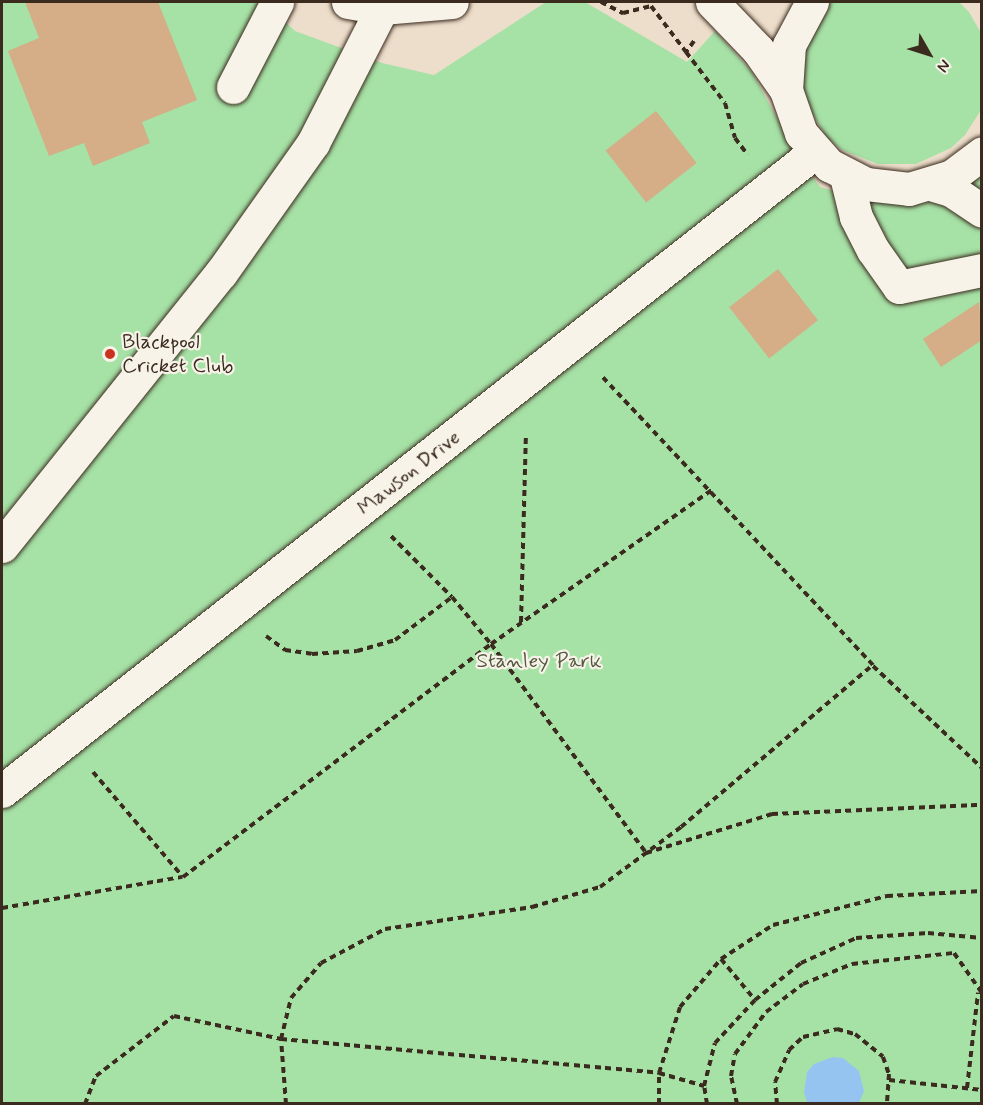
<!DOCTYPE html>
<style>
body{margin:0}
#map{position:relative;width:983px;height:1105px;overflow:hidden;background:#eddecb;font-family:Mynerve,sans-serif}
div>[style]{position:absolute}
.green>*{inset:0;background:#a6e1a6}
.water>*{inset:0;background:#96c4f1}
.building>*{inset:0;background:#d5ad87;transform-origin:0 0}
.path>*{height:4px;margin-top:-2px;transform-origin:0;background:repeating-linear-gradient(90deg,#3b2a1e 0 6px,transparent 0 10.5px)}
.roads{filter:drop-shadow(0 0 2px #3b2a1e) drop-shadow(0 0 2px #3b2a1e)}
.minor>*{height:33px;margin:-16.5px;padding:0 16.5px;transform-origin:16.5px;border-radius:16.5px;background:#f7f3e8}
.dots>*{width:16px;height:16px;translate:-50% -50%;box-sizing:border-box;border:3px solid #f7f3e8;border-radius:50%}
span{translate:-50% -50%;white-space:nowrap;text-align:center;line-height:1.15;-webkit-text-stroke:4.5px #f7f3e8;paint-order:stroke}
.poi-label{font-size:21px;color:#3b2a1e}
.left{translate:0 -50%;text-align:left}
.street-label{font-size:21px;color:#3b2a1e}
.park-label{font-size:21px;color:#565840}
.frame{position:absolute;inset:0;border:3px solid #3b2a1e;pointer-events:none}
.north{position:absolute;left:899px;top:24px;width:60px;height:60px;-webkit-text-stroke:4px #f7f3e8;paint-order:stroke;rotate:129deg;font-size:16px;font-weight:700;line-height:24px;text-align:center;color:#3b2a1e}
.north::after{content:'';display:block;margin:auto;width:21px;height:27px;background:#3b2a1e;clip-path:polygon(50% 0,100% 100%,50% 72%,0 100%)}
</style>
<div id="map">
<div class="green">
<div style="clip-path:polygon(2px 2px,264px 2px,295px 31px,382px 63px,434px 75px,546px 2px,585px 2px,687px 62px,715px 31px,752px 72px,796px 153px,820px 187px,851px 196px,981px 174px,981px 1103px,2px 1104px)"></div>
<div style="clip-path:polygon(831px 2px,959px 2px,969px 12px,981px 33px,981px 110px,965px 135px,951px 148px,916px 164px,878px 164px,842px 150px,827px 138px,807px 105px,802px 87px,803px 49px,819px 14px)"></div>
</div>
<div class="water">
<div style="clip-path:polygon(833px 1057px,843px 1058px,859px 1071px,864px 1091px,859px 1103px,807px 1102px,804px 1092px,807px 1072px,814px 1064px)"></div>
</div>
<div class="building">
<div style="clip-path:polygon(25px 2px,158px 2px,197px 100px,142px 122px,150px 143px,93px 166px,84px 143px,49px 156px,8px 51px,39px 38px)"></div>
<div style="left:656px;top:111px;width:66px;height:64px;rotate:52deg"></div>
<div style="left:778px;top:269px;width:65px;height:62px;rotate:52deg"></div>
<div style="clip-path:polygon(979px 302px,982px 340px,941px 367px,923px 339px)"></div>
</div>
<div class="path">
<div style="left:601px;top:2px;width:25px;rotate:27deg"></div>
<div style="left:623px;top:13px;width:29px;rotate:-14deg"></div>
<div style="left:651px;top:6px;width:58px;rotate:52.7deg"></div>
<div style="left:694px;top:41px;width:14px;rotate:126deg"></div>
<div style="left:686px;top:52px;width:64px;rotate:52.6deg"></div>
<div style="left:725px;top:103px;width:36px;rotate:74deg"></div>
<div style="left:735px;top:138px;width:21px;rotate:53deg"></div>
<div style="left:391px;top:536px;width:86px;rotate:45deg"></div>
<div style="left:452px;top:597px;width:61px;rotate:50.3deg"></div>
<div style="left:491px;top:644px;width:260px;rotate:53.4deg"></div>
<div style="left:646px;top:853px;width:132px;rotate:-17.2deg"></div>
<div style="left:772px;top:814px;width:210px;rotate:-2.5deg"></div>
<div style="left:521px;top:622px;width:189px;rotate:-88.5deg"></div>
<div style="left:266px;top:636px;width:24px;rotate:36deg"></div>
<div style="left:285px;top:650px;width:27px;rotate:8deg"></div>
<div style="left:312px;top:654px;width:45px;rotate:-3.8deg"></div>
<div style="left:357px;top:651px;width:40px;rotate:-16deg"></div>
<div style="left:395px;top:640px;width:71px;rotate:-37deg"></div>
<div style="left:873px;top:666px;width:149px;rotate:43.1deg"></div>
<div style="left:93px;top:772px;width:138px;rotate:49.4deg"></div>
<div style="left:183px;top:877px;width:386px;rotate:-37.1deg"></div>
<div style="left:491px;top:644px;width:269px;rotate:-34.9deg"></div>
<div style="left:2px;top:908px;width:183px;rotate:-9.8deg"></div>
<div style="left:721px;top:959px;width:53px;rotate:50.3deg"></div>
<div style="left:889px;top:1080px;width:94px;rotate:6.1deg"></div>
<div style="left:967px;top:1088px;width:96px;rotate:-83.4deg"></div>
<div style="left:85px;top:1104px;width:30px;rotate:-69deg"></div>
<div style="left:96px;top:1076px;width:98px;rotate:-37.6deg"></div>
<div style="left:174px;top:1016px;width:109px;rotate:12.1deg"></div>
<div style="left:281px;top:1039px;width:42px;rotate:-76.3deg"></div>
<div style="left:291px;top:998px;width:46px;rotate:-49.4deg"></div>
<div style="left:321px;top:963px;width:72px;rotate:-28deg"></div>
<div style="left:385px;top:929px;width:149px;rotate:-8.5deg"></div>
<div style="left:532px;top:907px;width:71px;rotate:-16.4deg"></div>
<div style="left:600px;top:887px;width:101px;rotate:-36.5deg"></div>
<div style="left:681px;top:827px;width:251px;rotate:-40.2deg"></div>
<div style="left:873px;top:665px;width:398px;rotate:-133.2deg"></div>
<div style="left:286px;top:1104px;width:65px;rotate:-94.4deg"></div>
<div style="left:281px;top:1039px;width:380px;rotate:5.1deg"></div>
<div style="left:659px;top:1073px;width:47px;rotate:16.1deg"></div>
<div style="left:659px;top:1104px;width:31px;rotate:-90deg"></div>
<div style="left:659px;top:1073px;width:69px;rotate:-72.3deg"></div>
<div style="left:680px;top:1007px;width:63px;rotate:-49.5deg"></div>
<div style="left:721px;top:959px;width:62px;rotate:-33.2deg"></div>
<div style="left:773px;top:925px;width:118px;rotate:-14.3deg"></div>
<div style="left:887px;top:896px;width:95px;rotate:-3deg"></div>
<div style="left:707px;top:1104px;width:18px;rotate:-99deg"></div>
<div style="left:704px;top:1086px;width:44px;rotate:-75.7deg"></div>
<div style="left:715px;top:1043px;width:59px;rotate:-47.1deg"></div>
<div style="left:755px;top:1000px;width:59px;rotate:-38.8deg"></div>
<div style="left:801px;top:963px;width:60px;rotate:-24.4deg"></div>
<div style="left:856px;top:938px;width:72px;rotate:-4deg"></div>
<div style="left:928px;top:933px;width:54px;rotate:5.3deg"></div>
<div style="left:737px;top:1104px;width:29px;rotate:-102deg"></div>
<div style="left:731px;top:1076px;width:22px;rotate:-80deg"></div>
<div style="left:735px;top:1054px;width:52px;rotate:-53.6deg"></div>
<div style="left:766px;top:1012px;width:46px;rotate:-37.1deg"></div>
<div style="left:803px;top:984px;width:53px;rotate:-22.2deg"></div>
<div style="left:852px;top:964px;width:103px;rotate:-6.2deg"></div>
<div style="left:954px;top:953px;width:49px;rotate:55deg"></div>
<div style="left:777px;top:1104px;width:22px;rotate:-95deg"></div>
<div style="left:775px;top:1082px;width:35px;rotate:-66deg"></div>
<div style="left:789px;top:1050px;width:19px;rotate:-43deg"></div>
<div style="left:803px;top:1037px;width:35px;rotate:-13deg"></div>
<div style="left:837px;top:1029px;width:19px;rotate:16deg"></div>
<div style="left:855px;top:1034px;width:36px;rotate:39deg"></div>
<div style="left:883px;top:1057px;width:18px;rotate:71deg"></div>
<div style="left:889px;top:1074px;width:30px;rotate:94deg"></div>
</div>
<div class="roads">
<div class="minor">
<div style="left:348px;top:2px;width:35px;rotate:10deg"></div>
<div style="left:382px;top:8px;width:70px;rotate:-4.9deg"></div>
<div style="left:712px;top:2px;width:66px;rotate:46.2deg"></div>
<div style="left:758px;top:50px;width:49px;rotate:55deg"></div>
<div style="left:812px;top:2px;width:49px;rotate:118.1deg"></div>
<div style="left:789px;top:45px;width:45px;rotate:93.8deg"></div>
<div style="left:786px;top:90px;width:46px;rotate:70.8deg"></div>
<div style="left:801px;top:133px;width:43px;rotate:48.8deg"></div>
<div style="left:829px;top:165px;width:42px;rotate:27.2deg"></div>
<div style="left:866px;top:184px;width:43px;rotate:6.6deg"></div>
<div style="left:909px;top:189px;width:45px;rotate:-16.8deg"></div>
<div style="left:952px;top:176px;width:38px;rotate:-37deg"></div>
<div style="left:233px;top:87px;width:96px;rotate:-62.6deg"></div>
<div style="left:846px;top:176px;width:42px;rotate:76.3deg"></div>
<div style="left:856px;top:217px;width:37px;rotate:63deg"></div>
<div style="left:873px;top:250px;width:45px;rotate:54.9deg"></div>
<div style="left:899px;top:287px;width:85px;rotate:-11.6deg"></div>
<div style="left:930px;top:184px;width:22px;rotate:16deg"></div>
<div style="left:951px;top:190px;width:37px;rotate:34deg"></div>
<div style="left:2px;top:546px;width:350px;rotate:-51.3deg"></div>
<div style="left:221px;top:273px;width:159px;rotate:-54.7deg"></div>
<div style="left:313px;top:143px;width:152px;rotate:-62.9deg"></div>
<div style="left:2px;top:791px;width:1034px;rotate:-38.17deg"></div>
</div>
</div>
<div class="dots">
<div style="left:110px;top:354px;background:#c8321e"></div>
</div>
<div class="poi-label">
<span class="left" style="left:122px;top:354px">Blackpool<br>Cricket Club</span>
</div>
<div class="street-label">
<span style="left:409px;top:473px;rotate:-38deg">Mawson Drive</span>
</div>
<div class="park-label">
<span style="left:539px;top:661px">Stanley Park</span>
</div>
<div class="frame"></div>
<div class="north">N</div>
</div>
